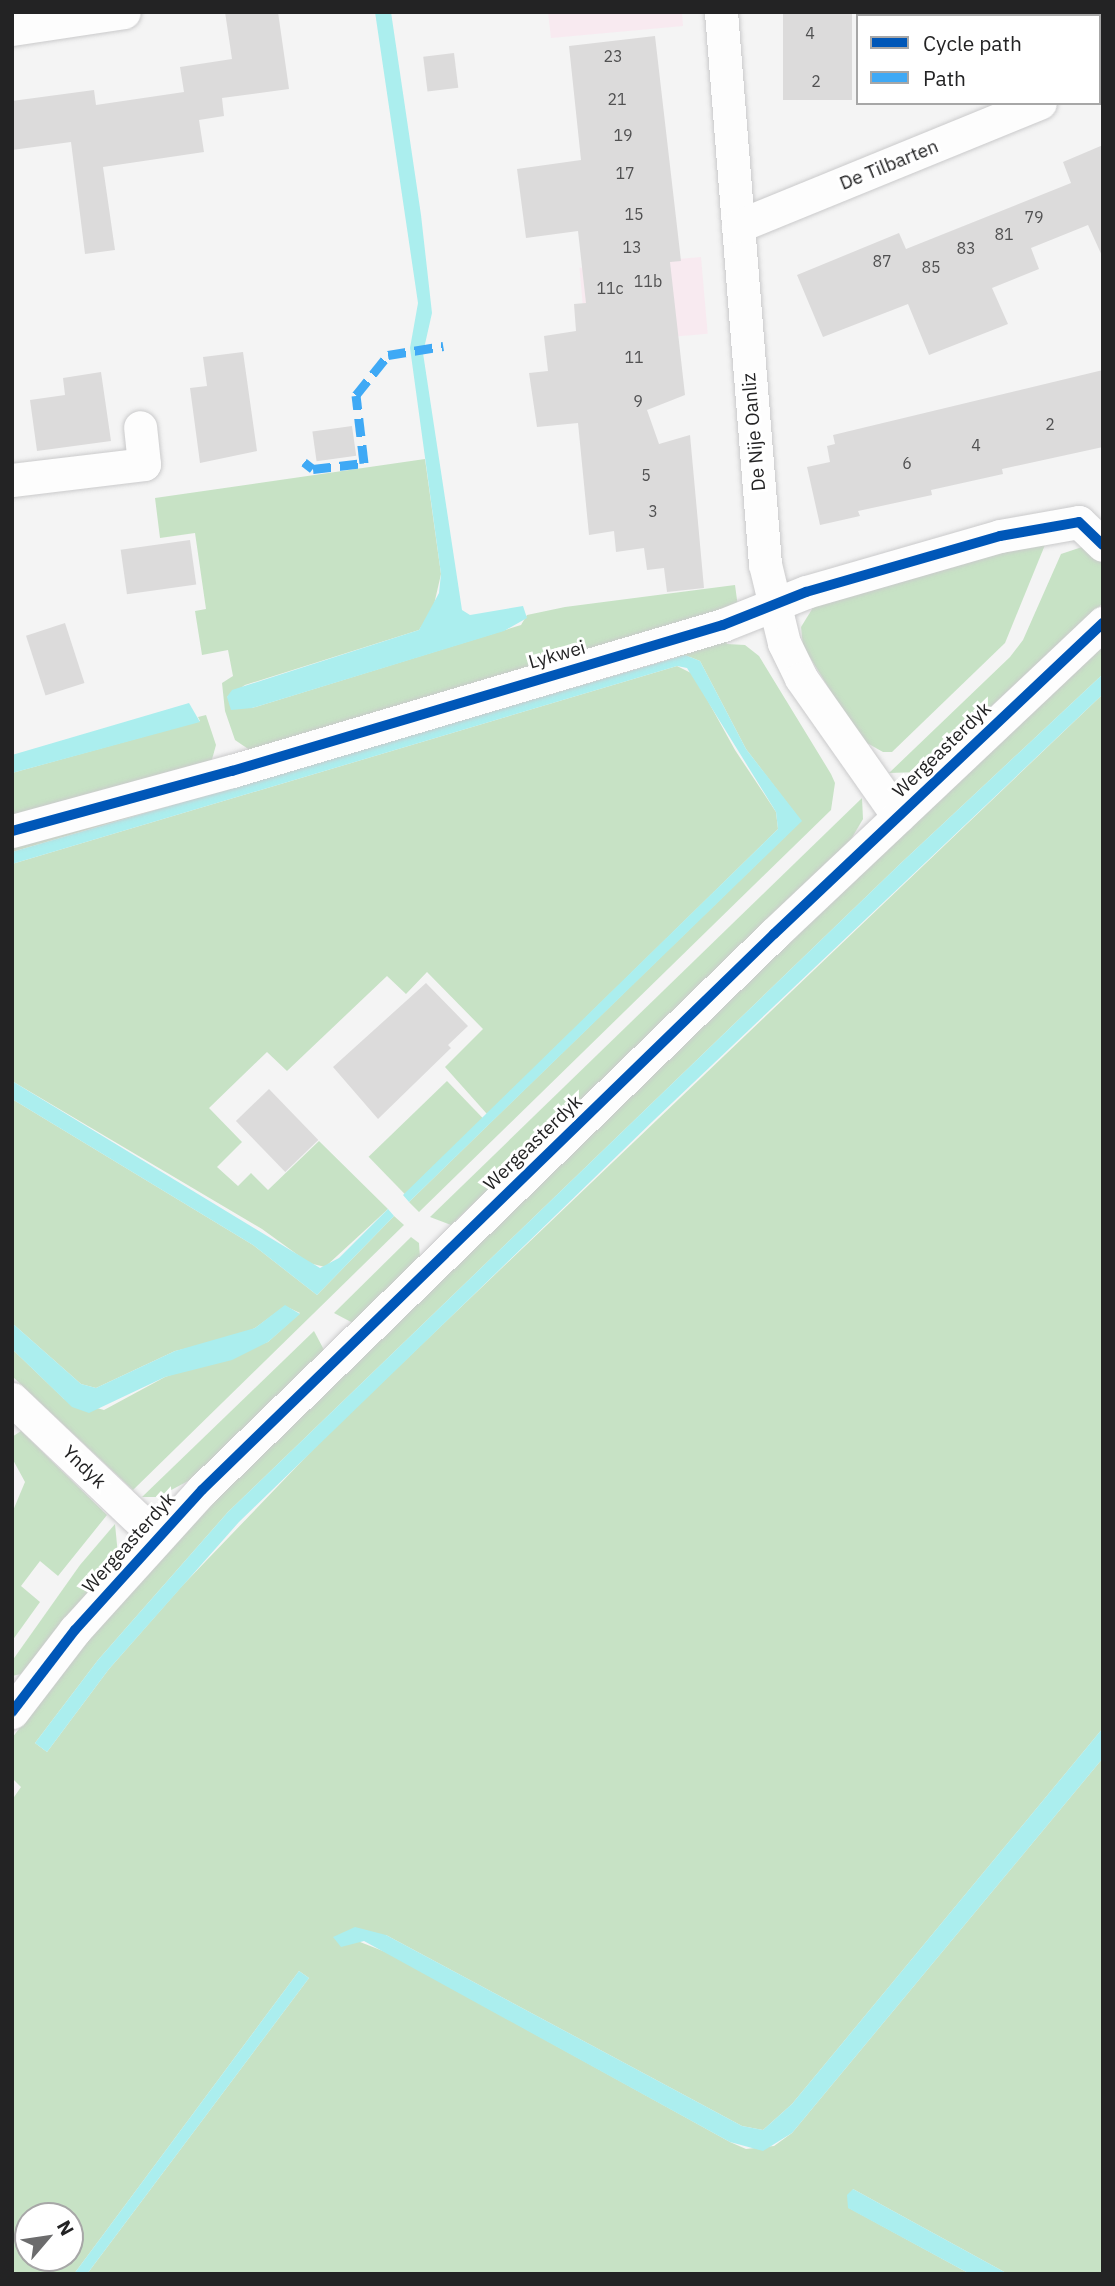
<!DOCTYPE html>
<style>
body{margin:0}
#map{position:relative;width:1115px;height:2286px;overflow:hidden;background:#f4f4f4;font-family:"IBM Plex Sans",sans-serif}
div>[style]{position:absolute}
.industrial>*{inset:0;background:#f8eaf0;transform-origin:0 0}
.green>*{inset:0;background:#c7e2c5;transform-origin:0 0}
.water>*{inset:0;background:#abeeee}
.building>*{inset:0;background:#dcdbdb;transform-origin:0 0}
.roads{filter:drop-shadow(0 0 2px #cacacb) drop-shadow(0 0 2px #cacacb)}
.minor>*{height:33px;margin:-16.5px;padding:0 16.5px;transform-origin:16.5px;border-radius:16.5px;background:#fdfdfd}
.quiet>*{height:9px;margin-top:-4.5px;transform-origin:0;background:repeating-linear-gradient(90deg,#3fa9f5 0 18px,transparent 0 27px)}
.cycleway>*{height:10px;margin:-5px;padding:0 5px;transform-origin:5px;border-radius:5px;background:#0057b8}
span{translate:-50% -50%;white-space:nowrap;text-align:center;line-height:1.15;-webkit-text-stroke:6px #fff;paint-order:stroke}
.number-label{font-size:16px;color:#515152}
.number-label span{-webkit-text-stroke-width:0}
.street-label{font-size:19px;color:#232324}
.frame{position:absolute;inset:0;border:14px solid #232324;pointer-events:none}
.legend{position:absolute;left:856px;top:14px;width:245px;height:91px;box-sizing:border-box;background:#fff;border:2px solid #a7a7a7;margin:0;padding:9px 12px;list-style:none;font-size:21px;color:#232324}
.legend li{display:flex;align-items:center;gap:14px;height:35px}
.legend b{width:35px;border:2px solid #a7a7a7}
.north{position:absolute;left:14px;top:2202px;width:70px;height:70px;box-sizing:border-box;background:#fff;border:2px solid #a7a7a7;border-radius:50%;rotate:61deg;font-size:19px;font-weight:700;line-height:28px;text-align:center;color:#232324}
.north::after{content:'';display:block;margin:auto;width:24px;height:32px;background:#6c6c6d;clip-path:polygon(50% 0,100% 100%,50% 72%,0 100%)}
</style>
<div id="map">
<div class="industrial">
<div style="clip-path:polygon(548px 12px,682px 12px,683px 26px,551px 38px)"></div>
<div style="left:701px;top:257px;width:77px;height:122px;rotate:85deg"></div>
</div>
<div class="green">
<div style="clip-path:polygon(425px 459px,441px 574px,433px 609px,419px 630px,245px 685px,227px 697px,252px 708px,521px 625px,527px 615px,565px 607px,735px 585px,738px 607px,257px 755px,235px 740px,225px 711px,222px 683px,233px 676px,228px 650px,202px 655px,195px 611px,206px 609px,195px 533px,160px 538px,155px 498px)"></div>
<div style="clip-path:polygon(1047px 540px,1005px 643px,892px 752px,883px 752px,860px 739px,803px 646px,801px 627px,814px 606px)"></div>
<div style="clip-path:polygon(1085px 546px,1103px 561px,1103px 603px,920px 772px,889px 773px,1010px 657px,1023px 640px,1061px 554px)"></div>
<div style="clip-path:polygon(724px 633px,727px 644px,745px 645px,759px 656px,831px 774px,835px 783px,831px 810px,419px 1212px,409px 1202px,801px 821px,746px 749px,700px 661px,685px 655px,659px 661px,12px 852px,12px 839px)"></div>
<div style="clip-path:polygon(evenodd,1103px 644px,1103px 674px,900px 864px,228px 1512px,98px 1660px,35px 1743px,47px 1752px,109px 1669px,182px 1586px,326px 1436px,1103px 694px,1103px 1728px,792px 2104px,763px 2130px,742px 2126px,386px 1935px,355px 1940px,388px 1953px,730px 2142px,746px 2149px,774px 2146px,792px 2133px,1103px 1758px,1103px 2274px,1008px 2274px,853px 2189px,849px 2208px,970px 2274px,87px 2274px,309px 1978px,299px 1971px,74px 2274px,12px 2274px,12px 1800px,21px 1787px,12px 1778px,12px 1738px,81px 1648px,177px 1537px,784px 944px,1103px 644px,28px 2216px,70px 2216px,70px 2258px,28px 2258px,28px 2216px)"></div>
<div style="clip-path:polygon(677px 666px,693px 674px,735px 750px,776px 812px,778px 829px,487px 1114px,445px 1067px,483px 1029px,427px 972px,406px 994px,387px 976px,287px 1071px,267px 1052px,209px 1108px,242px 1142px,217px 1167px,238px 1186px,251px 1173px,268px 1190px,319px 1141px,388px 1209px,325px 1267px,309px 1263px,262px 1229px,12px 1081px,12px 864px)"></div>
<div style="clip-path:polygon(206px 715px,216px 745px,209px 770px,12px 824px,12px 773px,200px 721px,198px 717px)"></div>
<div style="clip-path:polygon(862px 798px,863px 819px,850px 841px,451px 1225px,430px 1217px)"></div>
<div style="left:447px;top:1081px;width:52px;height:109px;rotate:46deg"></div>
<div style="clip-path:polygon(12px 1099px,253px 1245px,317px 1295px,394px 1216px,404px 1225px,133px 1490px,12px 1376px,12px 1349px,64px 1399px,104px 1410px,165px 1377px,268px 1342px,300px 1313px,285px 1306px,255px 1328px,233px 1338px,175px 1351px,96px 1388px,81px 1384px,12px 1323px)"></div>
<div style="clip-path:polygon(411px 1237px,419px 1243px,420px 1258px,353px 1323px,334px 1313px)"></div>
<div style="clip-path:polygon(314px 1331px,324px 1350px,190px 1480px,158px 1497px,142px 1497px)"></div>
<div style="clip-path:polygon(21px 1431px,107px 1515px,58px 1576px,40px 1561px,21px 1586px,40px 1602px,12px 1641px,12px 1513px,25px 1482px,12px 1458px,12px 1437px)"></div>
<div style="clip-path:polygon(115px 1524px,118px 1555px,21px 1674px,12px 1676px,12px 1661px,80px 1565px)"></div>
</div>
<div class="water">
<div style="clip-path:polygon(375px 12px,391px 12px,421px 215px,432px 313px,423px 353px,462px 610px,470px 615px,523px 606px,527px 618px,504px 631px,252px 708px,231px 710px,227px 697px,232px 690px,419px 630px,439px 593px,441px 574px,410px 348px,418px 303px)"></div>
<div style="clip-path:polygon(685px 655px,700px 661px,746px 749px,802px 821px,409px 1202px,403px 1195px,778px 829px,776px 812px,687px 668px,677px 666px,12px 864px,12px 852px)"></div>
<div style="clip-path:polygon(1103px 674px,1103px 694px,653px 1121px,239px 1522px,109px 1669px,47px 1752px,35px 1743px,98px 1660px,228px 1512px,900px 864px)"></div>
<div style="clip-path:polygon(189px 703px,200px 722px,12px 773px,12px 755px)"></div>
<div style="clip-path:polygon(12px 1081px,320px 1268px,339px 1258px,388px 1209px,394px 1216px,317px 1295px,253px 1245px,12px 1099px)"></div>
<div style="clip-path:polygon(285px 1305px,300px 1314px,268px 1342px,232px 1360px,165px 1377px,89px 1413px,72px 1407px,12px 1349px,12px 1323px,81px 1384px,96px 1388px,175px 1351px,255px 1328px)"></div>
<div style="clip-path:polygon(1103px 1728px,1103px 1758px,792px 2133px,763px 2151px,730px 2142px,364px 1941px,341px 1947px,333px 1937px,355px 1927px,386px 1935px,742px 2126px,763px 2130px,792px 2104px)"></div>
<div style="clip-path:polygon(299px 1971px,309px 1978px,87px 2274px,74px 2274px)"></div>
<div style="clip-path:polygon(853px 2189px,1008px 2274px,970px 2274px,848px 2208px,847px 2195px)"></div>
</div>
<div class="building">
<div style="clip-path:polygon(225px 12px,278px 12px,289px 89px,222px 98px,224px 116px,199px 120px,204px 152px,103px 167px,115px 250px,85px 254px,71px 142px,12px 150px,12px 101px,94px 90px,96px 105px,184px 92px,180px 67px,232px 59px)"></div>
<div style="left:783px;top:12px;width:69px;height:88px"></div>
<div style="clip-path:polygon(655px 36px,681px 261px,670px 262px,685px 395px,647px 410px,659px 444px,690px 435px,704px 588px,667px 592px,664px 568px,647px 570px,644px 548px,616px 552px,614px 531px,589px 535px,578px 423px,537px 427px,529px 373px,548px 371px,544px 336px,576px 331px,574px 304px,586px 303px,578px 231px,526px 238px,517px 169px,581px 160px,569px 46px)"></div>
<div style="left:454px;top:53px;width:35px;height:31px;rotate:83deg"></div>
<div style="clip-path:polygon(1103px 145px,1103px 258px,1088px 225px,1031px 248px,1039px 269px,992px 288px,1008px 324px,929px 355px,908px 304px,823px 337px,797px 275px,899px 233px,906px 249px,1071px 183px,1063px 162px)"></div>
<div style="clip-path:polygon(243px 352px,257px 451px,200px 463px,190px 388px,207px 386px,203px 357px)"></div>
<div style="clip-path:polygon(1103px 370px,1103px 447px,1002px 469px,1003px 474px,931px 490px,932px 495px,858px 511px,860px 516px,820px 525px,807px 467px,830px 462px,827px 446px,835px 444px,833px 435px)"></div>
<div style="clip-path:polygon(101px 372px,111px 441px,37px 451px,30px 400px,65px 395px,63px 378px)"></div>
<div style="left:352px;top:426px;width:30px;height:40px;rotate:82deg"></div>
<div style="left:190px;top:540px;width:45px;height:70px;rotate:82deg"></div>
<div style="left:65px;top:623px;width:63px;height:41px;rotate:72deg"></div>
<div style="clip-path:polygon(426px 983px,468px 1026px,448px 1045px,451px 1048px,378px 1119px,333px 1067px)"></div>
<div style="left:269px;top:1089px;width:71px;height:46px;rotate:46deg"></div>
</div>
<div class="roads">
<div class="minor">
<div style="left:721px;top:12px;width:554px;rotate:85.44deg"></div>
<div style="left:765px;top:564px;width:81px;rotate:76.5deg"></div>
<div style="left:784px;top:643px;width:39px;rotate:64deg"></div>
<div style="left:801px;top:678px;width:169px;rotate:54.9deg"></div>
<div style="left:1096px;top:12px;width:4px;rotate:90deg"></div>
<div style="left:12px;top:29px;width:113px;rotate:-8.6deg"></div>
<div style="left:738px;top:226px;width:326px;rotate:-22.2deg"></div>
<div style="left:12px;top:480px;width:133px;rotate:-6.9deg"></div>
<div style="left:144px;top:464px;width:37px;rotate:-96deg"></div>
<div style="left:12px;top:831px;width:228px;rotate:-15.3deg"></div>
<div style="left:232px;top:771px;width:512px;rotate:-16.56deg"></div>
<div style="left:723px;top:625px;width:89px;rotate:-21.7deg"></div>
<div style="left:806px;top:592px;width:202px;rotate:-16.1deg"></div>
<div style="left:1000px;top:536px;width:80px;rotate:-10deg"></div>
<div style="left:1079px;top:522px;width:33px;rotate:44deg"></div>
<div style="left:12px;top:1399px;width:199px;rotate:43.6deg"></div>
<div style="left:12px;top:1712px;width:103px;rotate:-52.5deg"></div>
<div style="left:75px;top:1630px;width:189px;rotate:-47.8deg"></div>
<div style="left:202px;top:1490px;width:798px;rotate:-44.19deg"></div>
<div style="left:774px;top:934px;width:453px;rotate:-43.4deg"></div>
</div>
</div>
<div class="quiet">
<div style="left:304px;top:462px;width:11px;rotate:38deg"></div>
<div style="left:313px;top:469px;width:51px;rotate:-6.7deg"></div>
<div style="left:364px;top:463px;width:68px;rotate:-96.7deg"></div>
<div style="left:356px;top:395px;width:51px;rotate:-51.3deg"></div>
<div style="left:388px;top:355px;width:56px;rotate:-9.3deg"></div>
</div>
<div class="cycleway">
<div style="left:12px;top:831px;width:228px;rotate:-15.3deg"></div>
<div style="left:232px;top:771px;width:512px;rotate:-16.56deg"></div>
<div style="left:723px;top:625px;width:89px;rotate:-21.7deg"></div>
<div style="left:806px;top:592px;width:202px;rotate:-16.1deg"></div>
<div style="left:1000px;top:536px;width:80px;rotate:-10deg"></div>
<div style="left:1079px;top:522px;width:33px;rotate:44deg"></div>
<div style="left:12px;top:1712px;width:103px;rotate:-52.5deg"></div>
<div style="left:75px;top:1630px;width:189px;rotate:-47.8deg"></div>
<div style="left:202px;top:1490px;width:798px;rotate:-44.19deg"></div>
<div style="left:774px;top:934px;width:453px;rotate:-43.4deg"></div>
</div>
<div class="number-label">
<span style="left:810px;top:33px">4</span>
<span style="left:613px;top:56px">23</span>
<span style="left:816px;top:81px">2</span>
<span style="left:617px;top:99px">21</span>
<span style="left:623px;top:135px">19</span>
<span style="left:625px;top:173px">17</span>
<span style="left:634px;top:214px">15</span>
<span style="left:1034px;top:217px">79</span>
<span style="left:1004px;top:234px">81</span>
<span style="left:632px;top:247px">13</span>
<span style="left:966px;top:248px">83</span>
<span style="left:882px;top:261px">87</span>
<span style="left:931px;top:267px">85</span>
<span style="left:648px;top:281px">11b</span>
<span style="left:610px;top:288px">11c</span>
<span style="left:634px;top:357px">11</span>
<span style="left:638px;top:401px">9</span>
<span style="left:1050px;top:424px">2</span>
<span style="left:976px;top:445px">4</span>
<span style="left:907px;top:463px">6</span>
<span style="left:646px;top:475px">5</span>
<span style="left:653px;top:511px">3</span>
</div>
<div class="street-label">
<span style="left:889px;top:165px;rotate:-22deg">De Tilbarten</span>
<span style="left:754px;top:432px;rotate:-95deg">De Nije Oanliz</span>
<span style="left:557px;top:655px;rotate:-16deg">Lykwei</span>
<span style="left:942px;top:750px;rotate:-44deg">Wergeasterdyk</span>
<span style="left:533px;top:1143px;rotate:-44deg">Wergeasterdyk</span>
<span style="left:84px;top:1467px;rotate:44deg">Yndyk</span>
<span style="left:129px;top:1543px;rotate:-48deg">Wergeasterdyk</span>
</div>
<div class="frame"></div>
<ul class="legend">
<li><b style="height:9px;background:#0057b8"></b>Cycle path</li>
<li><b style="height:9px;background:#3fa9f5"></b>Path</li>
</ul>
<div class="north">N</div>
</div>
